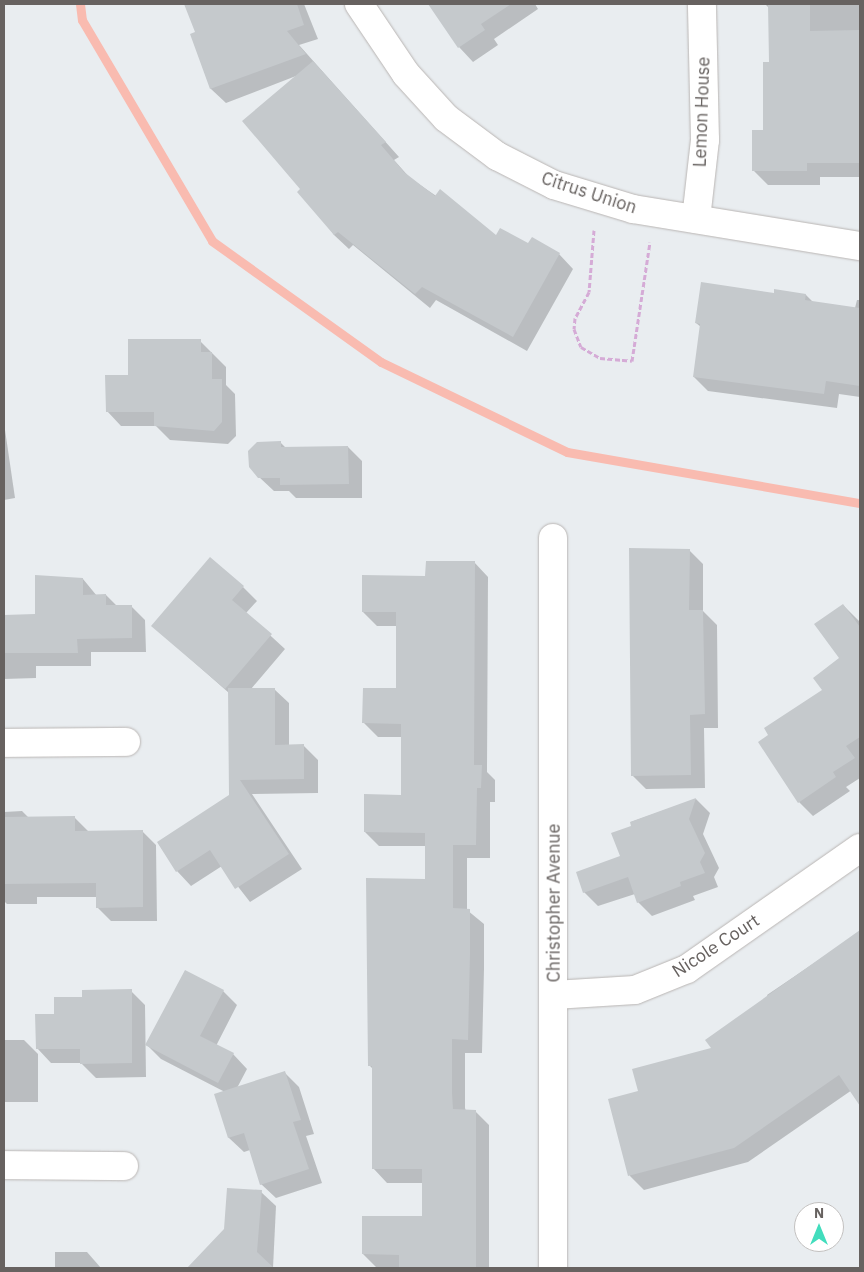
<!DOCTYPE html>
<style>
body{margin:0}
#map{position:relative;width:864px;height:1272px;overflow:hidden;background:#e9edf0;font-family:"IBM Plex Sans",sans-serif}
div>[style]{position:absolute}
.shadow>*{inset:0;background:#0003}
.stream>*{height:9px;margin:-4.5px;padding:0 4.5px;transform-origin:4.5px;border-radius:4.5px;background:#f9bbb0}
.building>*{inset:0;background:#c5c9cc}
.path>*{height:3px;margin-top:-1.5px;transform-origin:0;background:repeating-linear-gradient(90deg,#d5abd6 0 5px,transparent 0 7.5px)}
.roads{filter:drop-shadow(0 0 1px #b9b5b3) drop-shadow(0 0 1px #b9b5b3)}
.street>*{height:28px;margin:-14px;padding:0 14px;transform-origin:14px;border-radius:14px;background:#fff}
span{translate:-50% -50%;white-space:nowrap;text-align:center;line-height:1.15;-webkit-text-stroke:4px #fff;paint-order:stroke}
.street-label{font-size:18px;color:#676260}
.frame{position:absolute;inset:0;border:5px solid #676260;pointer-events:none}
.north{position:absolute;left:794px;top:1202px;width:50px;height:50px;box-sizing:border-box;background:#fff;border:1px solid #c2c0bf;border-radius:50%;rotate:0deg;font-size:14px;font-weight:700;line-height:20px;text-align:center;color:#676260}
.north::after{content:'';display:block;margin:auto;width:18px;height:22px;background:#42ddbd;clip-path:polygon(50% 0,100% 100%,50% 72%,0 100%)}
</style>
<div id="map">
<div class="shadow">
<div style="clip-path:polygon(186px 4px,304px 4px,318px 39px,299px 45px,399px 157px,394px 160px,410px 178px,496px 237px,559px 254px,573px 269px,527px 351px,436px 300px,430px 308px,353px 245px,349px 249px,334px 235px,302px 189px,296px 76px,226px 103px,211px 89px,192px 35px,197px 33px)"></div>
<div style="clip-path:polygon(429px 4px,535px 4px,538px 9px,494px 39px,498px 45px,473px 62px,459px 47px)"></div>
<div style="clip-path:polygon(765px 4px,860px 4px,860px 177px,820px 177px,820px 185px,768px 185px,754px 171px,765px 132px,770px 63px,770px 9px)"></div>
<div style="clip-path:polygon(775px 295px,806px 295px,813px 302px,855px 308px,857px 300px,860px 300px,860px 397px,839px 394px,837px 408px,708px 391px,694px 377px,701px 327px,696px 323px)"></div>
<div style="clip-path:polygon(200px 341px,226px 367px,226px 385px,235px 394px,236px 436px,228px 444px,170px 440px,156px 426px,121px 426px,107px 411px,129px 377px)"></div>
<div style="clip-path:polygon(4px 423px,15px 498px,4px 500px)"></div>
<div style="clip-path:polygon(280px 442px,286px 448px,348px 447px,362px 461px,362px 498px,296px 498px,289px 491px,274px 491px,259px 477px)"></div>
<div style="clip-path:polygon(689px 550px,703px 564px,703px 611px,717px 625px,718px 728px,704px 728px,705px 788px,646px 789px,632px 775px)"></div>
<div style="clip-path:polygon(474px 562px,488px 577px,487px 772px,495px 780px,495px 802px,490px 802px,490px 858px,467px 858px,467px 910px,484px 924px,484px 969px,482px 1053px,465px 1053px,465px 1108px,466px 1111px,475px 1111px,489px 1125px,489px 1268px,377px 1268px,363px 1254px,423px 1217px,423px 1183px,387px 1183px,373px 1168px,374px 1070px,369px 1065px,426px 880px,426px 846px,379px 846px,365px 832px,402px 796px,402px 737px,378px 737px,364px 723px,398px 689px,398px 626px,377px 626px,363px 612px,427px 577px)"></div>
<div style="clip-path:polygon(36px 576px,83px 579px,97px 596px,106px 595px,117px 606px,131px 606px,145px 620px,146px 652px,91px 652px,91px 666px,36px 666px,36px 678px,4px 679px,4px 616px,37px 616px)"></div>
<div style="clip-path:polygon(243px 587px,257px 601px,246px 613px,285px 649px,251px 689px,274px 689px,289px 703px,289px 746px,303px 745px,318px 760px,318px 793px,252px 794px,302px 869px,250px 902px,222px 866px,191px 886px,177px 871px,158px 843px,230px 796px,229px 693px,153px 626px)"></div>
<div style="clip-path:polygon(843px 605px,860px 622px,860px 778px,846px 787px,850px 791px,813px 816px,799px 802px,824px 691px,840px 658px)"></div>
<div style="clip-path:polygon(696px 799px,710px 813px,703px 834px,719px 868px,714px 877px,718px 887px,693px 896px,695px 900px,652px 916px,638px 902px,635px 894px,598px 906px,584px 892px,621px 857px,633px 826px,631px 822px)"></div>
<div style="clip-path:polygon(22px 811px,29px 818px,75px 818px,89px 832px,142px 831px,156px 845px,157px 921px,111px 921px,97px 907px,97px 897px,37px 897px,37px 904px,7px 904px,4px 901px,4px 812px)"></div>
<div style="clip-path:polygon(860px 932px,860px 1099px,852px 1090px,748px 1162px,644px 1190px,630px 1176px,609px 1100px,640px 1092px,713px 1049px,768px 997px,767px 995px)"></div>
<div style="clip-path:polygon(131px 991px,145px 1005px,146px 1077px,96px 1078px,81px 1063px,51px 1063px,37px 1048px,55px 1015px)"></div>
<div style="clip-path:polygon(223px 991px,237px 1005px,216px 1046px,233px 1054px,247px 1069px,237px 1088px,285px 1073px,299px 1087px,314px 1134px,306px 1136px,322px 1183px,276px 1198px,261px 1184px,250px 1150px,244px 1152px,229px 1138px,216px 1095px,225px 1092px,161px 1059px,147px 1045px)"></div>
<div style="clip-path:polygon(4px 1040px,24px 1040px,38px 1054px,38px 1102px,4px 1102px)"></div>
<div style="clip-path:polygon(261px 1192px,276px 1206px,273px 1268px,202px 1268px,195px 1261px)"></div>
<div style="clip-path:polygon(55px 1252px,87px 1252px,101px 1268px,55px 1268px)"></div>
</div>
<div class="stream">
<div style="left:80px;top:4px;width:16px;rotate:83deg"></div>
<div style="left:82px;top:20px;width:256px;rotate:59.5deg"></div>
<div style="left:212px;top:241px;width:208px;rotate:35.6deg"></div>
<div style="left:381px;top:362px;width:207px;rotate:25.8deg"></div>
<div style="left:567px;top:452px;width:297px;rotate:9.9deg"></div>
</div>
<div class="building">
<div style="clip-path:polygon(184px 4px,297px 4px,304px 25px,287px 31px,306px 54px,210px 89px,190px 34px,195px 32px)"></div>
<div style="clip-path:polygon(428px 4px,511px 4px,481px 24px,485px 30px,458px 48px)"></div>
<div style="clip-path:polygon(768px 4px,810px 4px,810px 31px,859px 30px,860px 163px,807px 163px,807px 171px,752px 171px,752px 130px,763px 130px,763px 62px,769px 62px)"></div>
<div style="clip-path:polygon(313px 61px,386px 142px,381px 145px,404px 172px,435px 196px,440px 189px,496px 235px,500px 228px,528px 243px,532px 237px,560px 253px,513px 337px,422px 287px,415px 294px,338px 232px,334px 235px,297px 192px,300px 189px,242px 121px)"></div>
<div style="clip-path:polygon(701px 282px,774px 293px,774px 289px,806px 294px,805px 300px,860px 308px,860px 386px,826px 381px,824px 394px,693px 377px,700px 324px,695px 323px)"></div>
<div style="clip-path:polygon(128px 339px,201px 339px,201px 352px,212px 352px,212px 379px,222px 379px,222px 422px,214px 431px,154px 426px,154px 412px,106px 412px,105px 375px,128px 375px)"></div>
<div style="clip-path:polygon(281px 441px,281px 447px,348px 446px,349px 484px,280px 485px,280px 478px,258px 478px,249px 467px,248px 451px,257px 442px)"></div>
<div style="clip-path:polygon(629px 548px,690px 549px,689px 610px,703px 610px,705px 714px,690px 715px,691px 775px,631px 776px)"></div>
<div style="clip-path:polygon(210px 557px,244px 586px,232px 600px,272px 634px,225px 689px,151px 626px)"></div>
<div style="clip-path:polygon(426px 561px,475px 561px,474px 765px,482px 765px,481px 788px,477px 788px,476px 845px,453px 845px,453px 908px,470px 909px,470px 954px,468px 1040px,452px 1039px,452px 1093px,453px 1109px,476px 1110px,476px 1268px,399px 1268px,399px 1255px,362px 1254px,362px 1216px,422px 1216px,422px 1169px,372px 1169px,372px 1066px,368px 1066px,366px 878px,425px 879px,425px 833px,364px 832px,364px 794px,401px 795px,401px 724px,362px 723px,363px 688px,396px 688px,396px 612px,362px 612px,362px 575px,425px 576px)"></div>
<div style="clip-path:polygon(35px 575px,83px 578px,83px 595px,106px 594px,106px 605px,132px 605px,132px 638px,77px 639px,78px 653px,4px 653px,4px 615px,35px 614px)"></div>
<div style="clip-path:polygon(843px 604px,860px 627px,860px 737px,846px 746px,855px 758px,833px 772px,836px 777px,798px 803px,758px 742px,768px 735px,764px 728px,822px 690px,813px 678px,839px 658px,814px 624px)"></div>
<div style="clip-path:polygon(228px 688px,275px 688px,275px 745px,304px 744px,304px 779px,240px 780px,289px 854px,235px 889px,210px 850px,176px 872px,157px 842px,229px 795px)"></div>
<div style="clip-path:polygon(696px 798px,689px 819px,705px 853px,700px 862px,705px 873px,680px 882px,681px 886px,637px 903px,628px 877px,583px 893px,576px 872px,620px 856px,611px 833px,631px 826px,630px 822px)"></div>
<div style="clip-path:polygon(75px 816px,75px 831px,143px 830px,143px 907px,96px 908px,96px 883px,4px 884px,4px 817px)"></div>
<div style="clip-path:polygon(860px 930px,860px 1106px,839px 1075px,734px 1148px,628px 1176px,608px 1099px,638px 1091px,632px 1069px,711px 1048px,705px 1040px)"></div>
<div style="clip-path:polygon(185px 970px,224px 990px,200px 1036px,234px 1053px,218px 1083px,145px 1045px)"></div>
<div style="clip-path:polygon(132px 989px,132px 1063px,80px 1064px,80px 1049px,36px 1049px,35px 1014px,54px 1014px,54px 997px,82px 997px,82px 990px)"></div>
<div style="clip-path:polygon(285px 1071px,301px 1120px,293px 1122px,309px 1169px,260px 1185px,244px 1133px,228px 1138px,214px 1094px)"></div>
<div style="clip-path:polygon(227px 1188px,262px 1190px,257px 1252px,274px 1268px,187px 1268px,224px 1229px)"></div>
</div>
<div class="path">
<div style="left:594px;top:230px;width:62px;rotate:94.6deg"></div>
<div style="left:589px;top:292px;width:30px;rotate:118deg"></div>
<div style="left:575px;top:318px;width:11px;rotate:95deg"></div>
<div style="left:574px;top:329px;width:19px;rotate:69deg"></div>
<div style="left:581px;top:347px;width:22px;rotate:30deg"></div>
<div style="left:600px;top:358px;width:32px;rotate:5deg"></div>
<div style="left:632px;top:361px;width:120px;rotate:-81.4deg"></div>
</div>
<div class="roads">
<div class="street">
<div style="left:359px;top:4px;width:84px;rotate:56.1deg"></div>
<div style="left:406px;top:74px;width:59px;rotate:47.7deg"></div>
<div style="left:446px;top:118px;width:64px;rotate:36.7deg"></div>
<div style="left:497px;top:156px;width:64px;rotate:27deg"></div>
<div style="left:554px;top:185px;width:83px;rotate:16.9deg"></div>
<div style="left:633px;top:209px;width:230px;rotate:9.3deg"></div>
<div style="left:696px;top:219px;width:80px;rotate:-83.5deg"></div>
<div style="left:705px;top:140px;width:136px;rotate:-91.3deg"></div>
<div style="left:4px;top:743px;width:122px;rotate:-0.5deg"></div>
<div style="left:554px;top:995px;width:81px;rotate:-3.5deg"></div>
<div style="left:635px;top:990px;width:56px;rotate:-22deg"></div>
<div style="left:687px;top:969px;width:211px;rotate:-35deg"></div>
<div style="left:4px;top:1165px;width:120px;rotate:0.5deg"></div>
<div style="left:553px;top:1268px;width:730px;rotate:-90deg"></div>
</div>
</div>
<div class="street-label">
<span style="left:702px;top:112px;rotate:-88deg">Lemon House</span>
<span style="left:589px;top:193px;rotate:18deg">Citrus Union</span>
<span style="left:554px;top:903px;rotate:-90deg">Christopher Avenue</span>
<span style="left:716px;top:946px;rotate:-33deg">Nicole Court</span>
</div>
<div class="frame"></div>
<div class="north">N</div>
</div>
